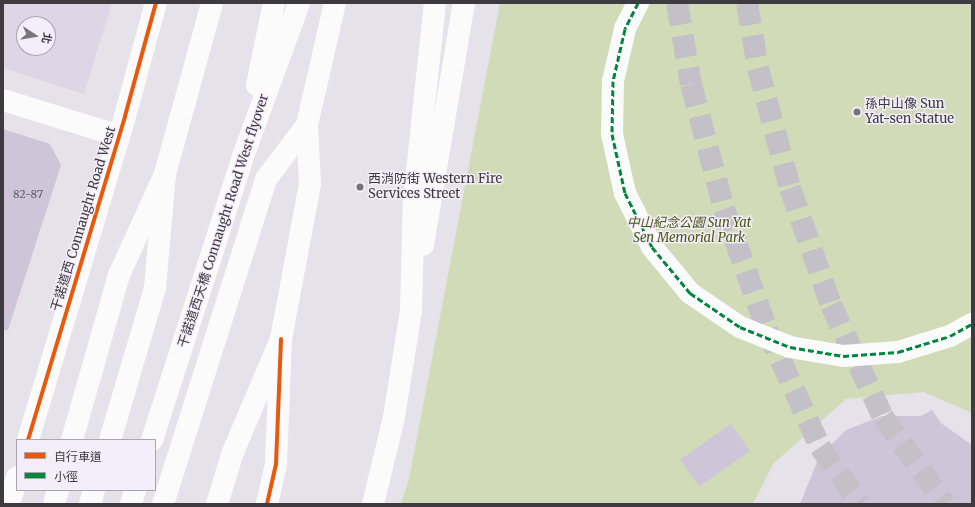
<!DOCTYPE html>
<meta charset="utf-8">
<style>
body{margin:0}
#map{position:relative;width:975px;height:507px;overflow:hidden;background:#e6e2ea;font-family:Merriweather,"Noto Sans TC",serif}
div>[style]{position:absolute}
.built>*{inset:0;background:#ded6e5}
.green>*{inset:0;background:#d1dbb7}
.building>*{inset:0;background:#cfc5d9;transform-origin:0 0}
.highway-tunnel>*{height:22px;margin-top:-11px;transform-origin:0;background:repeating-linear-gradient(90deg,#c4c0c8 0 22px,transparent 0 33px)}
.minor>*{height:22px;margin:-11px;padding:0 11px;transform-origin:11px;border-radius:11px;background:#fbfbfc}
.major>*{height:22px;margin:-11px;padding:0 11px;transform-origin:11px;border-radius:11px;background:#fbfbfc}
.highway>*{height:22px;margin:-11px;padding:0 11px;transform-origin:11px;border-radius:11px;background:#fbfbfc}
.quiet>*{height:3px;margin-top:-1.5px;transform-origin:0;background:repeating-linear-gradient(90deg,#00873e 0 6px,transparent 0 9px)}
.cycleway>*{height:4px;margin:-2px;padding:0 2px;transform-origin:2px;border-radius:2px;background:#e8590c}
.dots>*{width:11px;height:11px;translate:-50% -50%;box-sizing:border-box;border:2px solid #f4edfa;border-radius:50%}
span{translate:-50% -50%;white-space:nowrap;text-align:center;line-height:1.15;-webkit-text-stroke:3px #f4edfa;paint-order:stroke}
.number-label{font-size:11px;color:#625d66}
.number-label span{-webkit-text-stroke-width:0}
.poi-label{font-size:13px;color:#3d3a40}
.left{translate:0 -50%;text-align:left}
.street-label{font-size:13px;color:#3d3a40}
.park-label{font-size:13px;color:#475814;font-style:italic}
.frame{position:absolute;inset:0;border:4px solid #3d3a40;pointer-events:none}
.legend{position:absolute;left:16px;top:439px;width:140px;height:52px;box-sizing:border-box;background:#f4edfa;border:1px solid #aba5b0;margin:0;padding:5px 7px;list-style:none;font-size:12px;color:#3d3a40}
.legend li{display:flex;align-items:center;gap:8px;height:20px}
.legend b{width:20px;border:1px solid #aba5b0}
.north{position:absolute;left:16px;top:16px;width:40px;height:40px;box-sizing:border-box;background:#f4edfa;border:1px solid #aba5b0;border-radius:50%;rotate:102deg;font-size:11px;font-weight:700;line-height:16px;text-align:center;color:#3d3a40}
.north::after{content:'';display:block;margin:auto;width:14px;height:18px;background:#78757c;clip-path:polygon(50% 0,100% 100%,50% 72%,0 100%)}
</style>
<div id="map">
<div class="built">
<div style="clip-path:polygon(evenodd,3px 3px,112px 3px,84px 94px,3px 68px,3px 3px,24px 24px,48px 24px,48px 48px,24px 48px,24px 24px)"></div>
</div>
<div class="green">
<div style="clip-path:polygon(500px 3px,972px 3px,972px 413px,924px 392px,846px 399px,773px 464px,753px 504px,401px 504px,409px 479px)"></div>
</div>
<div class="building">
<div style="clip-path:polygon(3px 129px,50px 144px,61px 165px,8px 330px,3px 330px)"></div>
<div style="clip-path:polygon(932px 410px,941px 423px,972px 445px,972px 504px,800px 504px,819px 457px,846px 430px,882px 416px,921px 416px)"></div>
<div style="left:731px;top:424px;width:33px;height:62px;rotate:55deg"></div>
</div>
<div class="highway-tunnel">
<div style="left:677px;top:3px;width:82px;rotate:80.2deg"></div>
<div style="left:691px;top:84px;width:129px;rotate:75.2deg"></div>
<div style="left:724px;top:209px;width:128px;rotate:70.4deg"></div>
<div style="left:767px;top:330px;width:128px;rotate:65.6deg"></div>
<div style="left:820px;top:447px;width:70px;rotate:54.9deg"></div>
<div style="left:747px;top:3px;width:66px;rotate:80.4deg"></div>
<div style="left:758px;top:68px;width:124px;rotate:75.1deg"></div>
<div style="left:790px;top:188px;width:124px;rotate:70.7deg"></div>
<div style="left:831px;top:305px;width:123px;rotate:65.1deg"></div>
<div style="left:883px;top:417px;width:107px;rotate:54.5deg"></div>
</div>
<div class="minor">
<div style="left:638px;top:3px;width:29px;rotate:117deg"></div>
<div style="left:625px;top:29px;width:53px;rotate:103deg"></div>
<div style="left:613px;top:81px;width:53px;rotate:91.1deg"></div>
<div style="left:612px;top:134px;width:60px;rotate:77.6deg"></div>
<div style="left:625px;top:193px;width:60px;rotate:63.4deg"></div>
<div style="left:652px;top:247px;width:60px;rotate:50.4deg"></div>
<div style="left:690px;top:293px;width:60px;rotate:34.2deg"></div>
<div style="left:740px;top:327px;width:54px;rotate:21.8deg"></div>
<div style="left:790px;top:347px;width:54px;rotate:9.6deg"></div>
<div style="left:843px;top:356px;width:55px;rotate:-4.2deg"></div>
<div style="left:898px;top:352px;width:54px;rotate:-17.1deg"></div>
<div style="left:950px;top:336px;width:25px;rotate:-29deg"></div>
<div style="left:3px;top:100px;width:121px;rotate:17.2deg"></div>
<div style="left:28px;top:440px;width:338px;rotate:-73.3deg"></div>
<div style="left:125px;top:116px;width:117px;rotate:-74.7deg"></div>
<div style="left:9px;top:504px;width:28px;rotate:-73deg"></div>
<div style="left:267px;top:504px;width:41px;rotate:-77.3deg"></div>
<div style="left:276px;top:464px;width:124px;rotate:-87.7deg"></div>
</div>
<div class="major">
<div style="left:281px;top:339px;width:158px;rotate:-79.4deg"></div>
<div style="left:310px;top:184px;width:59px;rotate:-92.9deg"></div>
<div style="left:307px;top:125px;width:125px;rotate:-77.1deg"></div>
<div style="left:110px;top:440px;width:159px;rotate:-73.5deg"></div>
<div style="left:155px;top:288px;width:114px;rotate:-85deg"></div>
<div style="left:165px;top:174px;width:177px;rotate:-74.6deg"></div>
<div style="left:90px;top:504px;width:15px;rotate:-74deg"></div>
<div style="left:163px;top:504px;width:341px;rotate:-72.4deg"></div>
<div style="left:266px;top:179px;width:68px;rotate:-52.8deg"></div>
</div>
<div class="highway">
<div style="left:257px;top:85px;width:84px;rotate:-78.3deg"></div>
<div style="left:423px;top:245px;width:245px;rotate:-80.4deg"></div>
<div style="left:72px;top:440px;width:172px;rotate:-74.1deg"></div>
<div style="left:119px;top:275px;width:111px;rotate:-65.5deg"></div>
<div style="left:152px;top:440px;width:295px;rotate:-72.2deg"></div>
<div style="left:242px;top:159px;width:166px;rotate:-69.9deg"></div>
<div style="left:54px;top:504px;width:15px;rotate:-74deg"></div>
<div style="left:131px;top:504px;width:15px;rotate:-74deg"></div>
<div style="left:217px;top:504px;width:54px;rotate:-72.9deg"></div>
<div style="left:233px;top:452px;width:123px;rotate:-67deg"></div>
<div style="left:373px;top:504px;width:89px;rotate:-76.4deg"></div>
<div style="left:394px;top:417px;width:107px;rotate:-80.9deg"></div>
<div style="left:411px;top:311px;width:112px;rotate:-88.5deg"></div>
<div style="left:414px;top:199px;width:197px;rotate:-83.9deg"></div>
</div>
<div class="quiet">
<div style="left:638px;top:3px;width:29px;rotate:117deg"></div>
<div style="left:625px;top:29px;width:53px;rotate:103deg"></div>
<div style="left:613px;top:81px;width:53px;rotate:91.1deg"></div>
<div style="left:612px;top:134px;width:60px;rotate:77.6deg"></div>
<div style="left:625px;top:193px;width:60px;rotate:63.4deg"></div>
<div style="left:652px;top:247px;width:60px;rotate:50.4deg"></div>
<div style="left:690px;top:293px;width:60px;rotate:34.2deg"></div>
<div style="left:740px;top:327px;width:54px;rotate:21.8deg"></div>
<div style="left:790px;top:347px;width:54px;rotate:9.6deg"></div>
<div style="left:843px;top:356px;width:55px;rotate:-4.2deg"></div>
<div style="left:898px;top:352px;width:54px;rotate:-17.1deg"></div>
<div style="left:950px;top:336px;width:25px;rotate:-29deg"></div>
</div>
<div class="cycleway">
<div style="left:28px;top:440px;width:338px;rotate:-73.3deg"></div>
<div style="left:125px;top:116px;width:117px;rotate:-74.7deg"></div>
<div style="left:267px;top:504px;width:41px;rotate:-77.3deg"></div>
<div style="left:276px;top:464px;width:125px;rotate:-87.7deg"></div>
</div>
<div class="dots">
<div style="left:857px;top:112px;background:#78757c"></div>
<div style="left:360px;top:187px;background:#78757c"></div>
</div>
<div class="number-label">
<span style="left:28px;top:194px">82-87</span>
</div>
<div class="poi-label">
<span class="left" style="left:865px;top:112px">孫中山像 Sun<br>Yat-sen Statue</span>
<span class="left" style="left:368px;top:187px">西消防街 Western Fire<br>Services Street</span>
</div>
<div class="street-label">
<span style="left:84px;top:219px;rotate:-73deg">干諾道西 Connaught Road West</span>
<span style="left:224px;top:221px;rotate:-72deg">干諾道西天橋 Connaught Road West flyover</span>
</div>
<div class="park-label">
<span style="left:689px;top:231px">中山紀念公園 Sun Yat<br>Sen Memorial Park</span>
</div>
<div class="frame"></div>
<ul class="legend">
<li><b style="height:5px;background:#e8590c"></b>自行車道</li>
<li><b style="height:5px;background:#00873e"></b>小徑</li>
</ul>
<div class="north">北</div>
</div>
